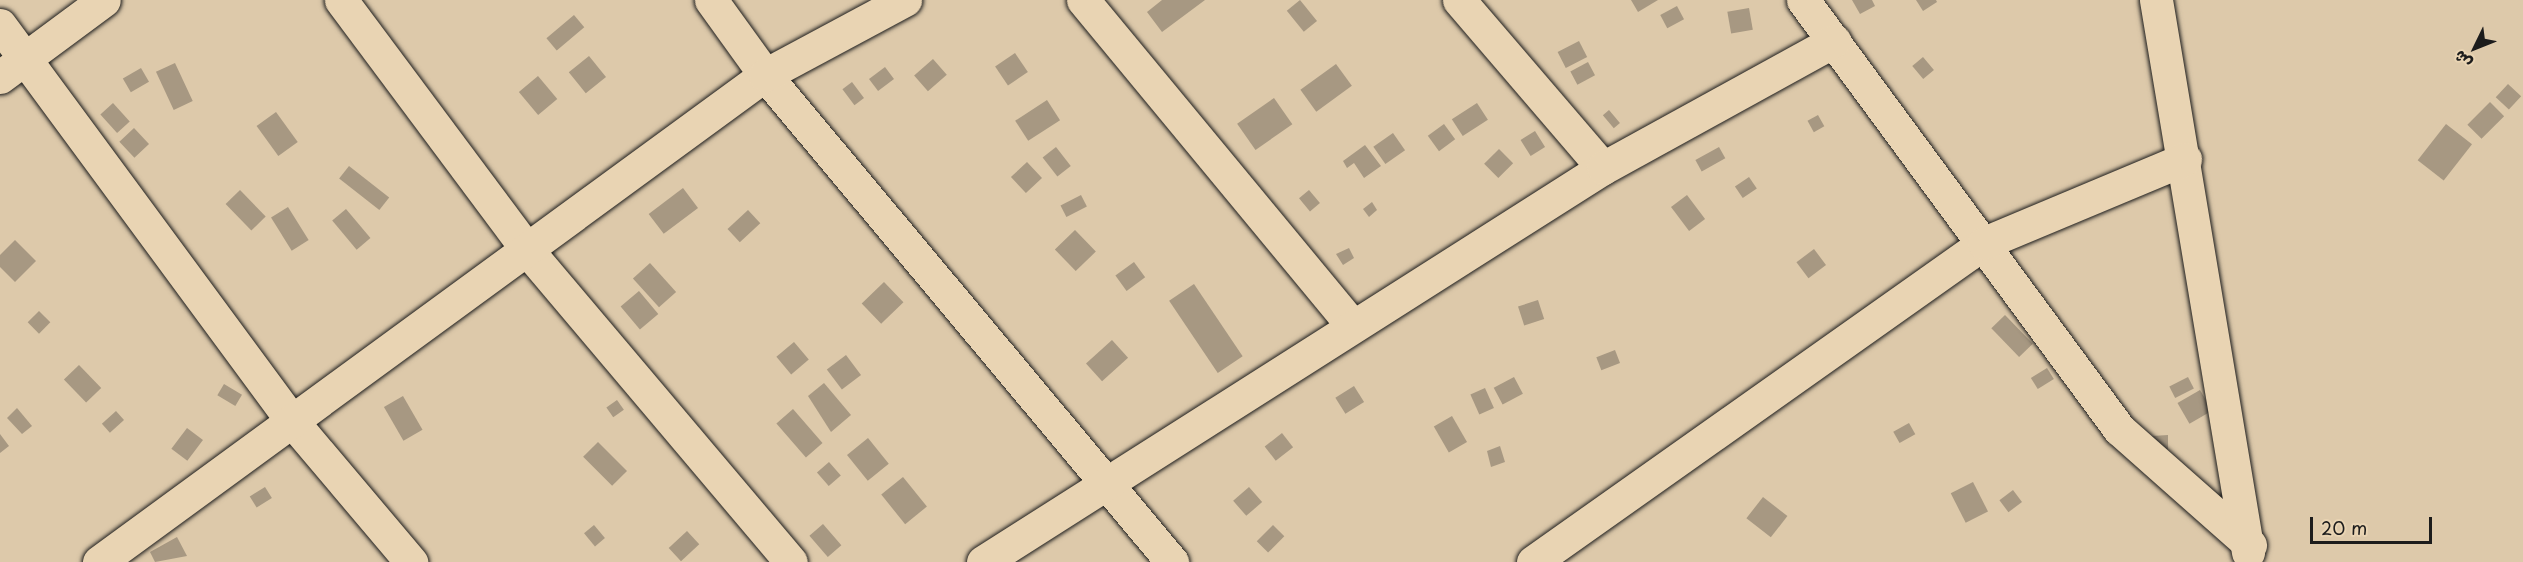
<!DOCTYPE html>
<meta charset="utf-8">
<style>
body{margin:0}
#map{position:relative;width:2523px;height:562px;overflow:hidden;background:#ddc9aa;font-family:"Playpen Sans","Playpen Sans Arabic",sans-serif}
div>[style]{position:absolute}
.building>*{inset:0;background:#a79882;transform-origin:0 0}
.roads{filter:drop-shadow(0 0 2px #1c1c1c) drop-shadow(0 0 2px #1c1c1c)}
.minor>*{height:33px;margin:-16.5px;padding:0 16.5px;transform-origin:16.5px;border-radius:16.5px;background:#e9d4b3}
span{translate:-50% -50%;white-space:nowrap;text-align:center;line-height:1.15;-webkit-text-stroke:5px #e9d4b3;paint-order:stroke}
.north{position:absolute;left:2445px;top:18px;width:60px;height:60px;-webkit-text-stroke:4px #e9d4b3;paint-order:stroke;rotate:227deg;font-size:16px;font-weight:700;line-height:24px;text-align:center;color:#1c1c1c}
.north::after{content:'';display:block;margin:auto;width:21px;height:27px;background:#1c1c1c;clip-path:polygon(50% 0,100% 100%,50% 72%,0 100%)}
.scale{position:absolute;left:2310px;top:517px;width:122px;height:27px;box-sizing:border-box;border:3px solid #1c1c1c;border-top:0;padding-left:8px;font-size:18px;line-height:21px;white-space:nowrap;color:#1c1c1c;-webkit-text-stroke:4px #e9d4b3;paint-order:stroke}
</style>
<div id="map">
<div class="building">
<div style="clip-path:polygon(1162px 0,1205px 0,1162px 32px,1147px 12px)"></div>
<div style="left:1300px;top:0;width:27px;height:17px;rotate:51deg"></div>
<div style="clip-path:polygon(1631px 0,1658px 0,1638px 12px)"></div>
<div style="clip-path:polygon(1852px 0,1872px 0,1875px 6px,1860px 14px)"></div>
<div style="clip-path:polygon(1916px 0,1936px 0,1937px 2px,1923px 11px)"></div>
<div style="left:1677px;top:6px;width:15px;height:19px;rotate:62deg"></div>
<div style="left:1749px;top:8px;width:22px;height:22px;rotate:80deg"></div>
<div style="left:574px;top:15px;width:16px;height:36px;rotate:50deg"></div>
<div style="left:1579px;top:41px;width:18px;height:24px;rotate:63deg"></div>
<div style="left:1015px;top:53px;width:23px;height:24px;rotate:56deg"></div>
<div style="left:589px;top:56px;width:27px;height:26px;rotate:51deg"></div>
<div style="left:1923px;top:57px;width:17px;height:14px;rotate:50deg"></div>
<div style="left:933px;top:59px;width:21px;height:25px;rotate:49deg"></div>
<div style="left:1588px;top:62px;width:15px;height:20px;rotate:62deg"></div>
<div style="left:175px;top:63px;width:42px;height:21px;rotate:65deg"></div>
<div style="left:1336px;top:64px;width:27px;height:44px;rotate:54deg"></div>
<div style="left:885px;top:67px;width:15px;height:20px;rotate:53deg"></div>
<div style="left:141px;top:68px;width:16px;height:21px;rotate:60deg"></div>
<div style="left:538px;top:76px;width:30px;height:25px;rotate:50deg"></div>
<div style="left:852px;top:82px;width:20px;height:12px;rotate:53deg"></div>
<div style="left:2508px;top:84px;width:18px;height:18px;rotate:43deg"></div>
<div style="left:1274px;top:98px;width:32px;height:45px;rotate:55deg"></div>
<div style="left:1047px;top:100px;width:24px;height:38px;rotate:57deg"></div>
<div style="left:2490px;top:102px;width:20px;height:32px;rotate:45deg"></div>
<div style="left:113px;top:103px;width:25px;height:17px;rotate:48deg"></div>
<div style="left:1477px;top:103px;width:20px;height:30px;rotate:57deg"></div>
<div style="left:1609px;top:110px;width:17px;height:8px;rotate:50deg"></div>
<div style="left:276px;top:112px;width:37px;height:24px;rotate:54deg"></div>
<div style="left:1818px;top:115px;width:13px;height:12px;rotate:61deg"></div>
<div style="left:1444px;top:124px;width:19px;height:20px;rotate:54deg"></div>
<div style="left:2446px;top:124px;width:33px;height:46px;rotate:38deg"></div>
<div style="left:134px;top:128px;width:22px;height:20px;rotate:47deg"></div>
<div style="left:1535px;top:131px;width:19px;height:17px;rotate:58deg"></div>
<div style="left:1393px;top:133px;width:21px;height:24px;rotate:55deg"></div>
<div style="clip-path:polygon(1365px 145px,1381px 166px,1364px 178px,1354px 163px,1347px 168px,1343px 161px)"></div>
<div style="left:1056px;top:147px;width:24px;height:17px;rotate:52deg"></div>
<div style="left:1719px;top:147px;width:13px;height:27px;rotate:61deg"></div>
<div style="left:1499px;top:149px;width:20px;height:21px;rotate:45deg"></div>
<div style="left:1027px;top:162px;width:22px;height:22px;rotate:47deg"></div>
<div style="left:349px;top:166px;width:51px;height:16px;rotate:38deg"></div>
<div style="left:1749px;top:177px;width:14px;height:17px;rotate:56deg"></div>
<div style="left:683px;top:188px;width:25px;height:43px;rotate:53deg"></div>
<div style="left:240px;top:190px;width:37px;height:20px;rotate:46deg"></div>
<div style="left:1309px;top:190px;width:17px;height:13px;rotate:50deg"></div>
<div style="left:1081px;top:195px;width:13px;height:23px;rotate:63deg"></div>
<div style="left:1687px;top:195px;width:30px;height:20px;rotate:53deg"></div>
<div style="clip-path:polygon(1372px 202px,1377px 210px,1369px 217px,1363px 209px)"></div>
<div style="left:288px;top:207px;width:39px;height:20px;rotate:58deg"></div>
<div style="left:346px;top:209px;width:38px;height:18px;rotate:50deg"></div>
<div style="left:748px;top:210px;width:18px;height:28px;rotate:47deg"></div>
<div style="left:1075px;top:230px;width:30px;height:28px;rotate:46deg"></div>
<div style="clip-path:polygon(15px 240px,36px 261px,15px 282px,0 267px,0 255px)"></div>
<div style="clip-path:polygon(1349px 248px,1354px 258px,1343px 265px,1336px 254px)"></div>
<div style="left:1814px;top:249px;width:20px;height:22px;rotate:53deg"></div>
<div style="left:1134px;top:262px;width:19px;height:23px;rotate:54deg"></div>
<div style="left:650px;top:263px;width:39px;height:23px;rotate:48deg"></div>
<div style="left:884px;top:282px;width:28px;height:31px;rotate:46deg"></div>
<div style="left:1194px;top:284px;width:87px;height:30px;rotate:56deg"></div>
<div style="left:639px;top:291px;width:30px;height:24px;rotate:50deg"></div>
<div style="left:1538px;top:300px;width:20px;height:21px;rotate:72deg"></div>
<div style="left:39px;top:311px;width:16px;height:16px;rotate:45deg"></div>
<div style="left:2005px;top:315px;width:40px;height:19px;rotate:46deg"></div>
<div style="left:1112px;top:340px;width:24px;height:35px;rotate:48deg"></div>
<div style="left:794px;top:342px;width:23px;height:23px;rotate:50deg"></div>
<div style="left:1615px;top:350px;width:14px;height:20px;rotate:69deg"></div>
<div style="left:846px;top:355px;width:25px;height:24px;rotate:53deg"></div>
<div style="left:79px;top:365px;width:32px;height:21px;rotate:46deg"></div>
<div style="left:2047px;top:368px;width:13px;height:19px;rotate:58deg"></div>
<div style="left:1514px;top:377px;width:19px;height:23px;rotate:62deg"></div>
<div style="left:2188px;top:377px;width:13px;height:21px;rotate:63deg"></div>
<div style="clip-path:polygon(824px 383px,851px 415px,831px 432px,808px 396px)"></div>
<div style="left:224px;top:384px;width:21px;height:13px;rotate:31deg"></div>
<div style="left:1354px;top:386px;width:19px;height:22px;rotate:58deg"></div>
<div style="left:1485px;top:388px;width:22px;height:16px;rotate:66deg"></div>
<div style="left:2200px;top:390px;width:24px;height:26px;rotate:60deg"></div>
<div style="left:403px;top:396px;width:39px;height:22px;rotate:60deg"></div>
<div style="left:617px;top:400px;width:12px;height:13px;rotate:55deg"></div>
<div style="clip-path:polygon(17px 408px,32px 426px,22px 434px,7px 418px)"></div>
<div style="left:793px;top:409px;width:45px;height:22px;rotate:49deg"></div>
<div style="left:116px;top:411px;width:12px;height:19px;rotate:48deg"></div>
<div style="left:1452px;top:416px;width:30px;height:21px;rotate:60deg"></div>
<div style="left:1909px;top:423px;width:13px;height:18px;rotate:61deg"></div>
<div style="left:187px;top:428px;width:20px;height:26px;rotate:37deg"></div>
<div style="left:1282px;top:433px;width:18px;height:22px;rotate:52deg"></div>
<div style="clip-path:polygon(0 434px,9px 446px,0 453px)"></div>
<div style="clip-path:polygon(2168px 435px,2168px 449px,2152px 451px,2152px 436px)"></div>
<div style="left:868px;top:438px;width:33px;height:27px;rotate:51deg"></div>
<div style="left:598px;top:442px;width:41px;height:21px;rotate:45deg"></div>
<div style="clip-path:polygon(1500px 446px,1505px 462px,1491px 467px,1487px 451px)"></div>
<div style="left:829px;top:462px;width:18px;height:16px;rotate:49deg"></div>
<div style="left:903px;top:477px;width:38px;height:28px;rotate:51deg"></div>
<div style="left:1973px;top:482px;width:33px;height:25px;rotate:63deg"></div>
<div style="left:265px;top:487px;width:13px;height:18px;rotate:58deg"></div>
<div style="left:1249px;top:487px;width:20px;height:21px;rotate:49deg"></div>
<div style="left:2013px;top:490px;width:15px;height:17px;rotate:53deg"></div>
<div style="left:1763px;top:497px;width:31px;height:27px;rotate:38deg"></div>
<div style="left:823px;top:524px;width:28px;height:18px;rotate:49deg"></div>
<div style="left:594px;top:525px;width:17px;height:13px;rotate:50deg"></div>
<div style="left:1273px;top:525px;width:16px;height:23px;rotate:45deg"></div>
<div style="left:687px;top:531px;width:18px;height:25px;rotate:47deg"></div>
<div style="clip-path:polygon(177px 537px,187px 556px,155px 562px,150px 552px)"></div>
</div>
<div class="roads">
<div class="minor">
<div style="left:341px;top:0;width:313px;rotate:53.3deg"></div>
<div style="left:528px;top:251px;width:407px;rotate:49.8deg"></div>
<div style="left:711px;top:0;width:92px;rotate:54.2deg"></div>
<div style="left:765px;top:75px;width:635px;rotate:50.11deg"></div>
<div style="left:1083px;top:0;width:420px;rotate:50.4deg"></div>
<div style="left:1459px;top:0;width:221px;rotate:49.4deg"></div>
<div style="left:1803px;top:0;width:533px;rotate:53.62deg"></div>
<div style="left:2119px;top:429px;width:175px;rotate:41.5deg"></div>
<div style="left:2156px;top:0;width:560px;rotate:80.54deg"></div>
<div style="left:0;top:25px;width:492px;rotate:53.6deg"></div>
<div style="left:292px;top:421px;width:185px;rotate:49.8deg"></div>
<div style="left:0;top:77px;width:129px;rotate:-36.5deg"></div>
<div style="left:99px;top:562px;width:825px;rotate:-36.18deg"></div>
<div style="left:765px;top:75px;width:159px;rotate:-28.2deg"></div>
<div style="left:983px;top:562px;width:735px;rotate:-32.44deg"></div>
<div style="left:1603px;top:168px;width:264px;rotate:-28.8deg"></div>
<div style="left:1533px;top:562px;width:552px;rotate:-35.27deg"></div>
<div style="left:1984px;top:243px;width:218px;rotate:-22.7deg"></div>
</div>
</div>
<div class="north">ش</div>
<div class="scale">20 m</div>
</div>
